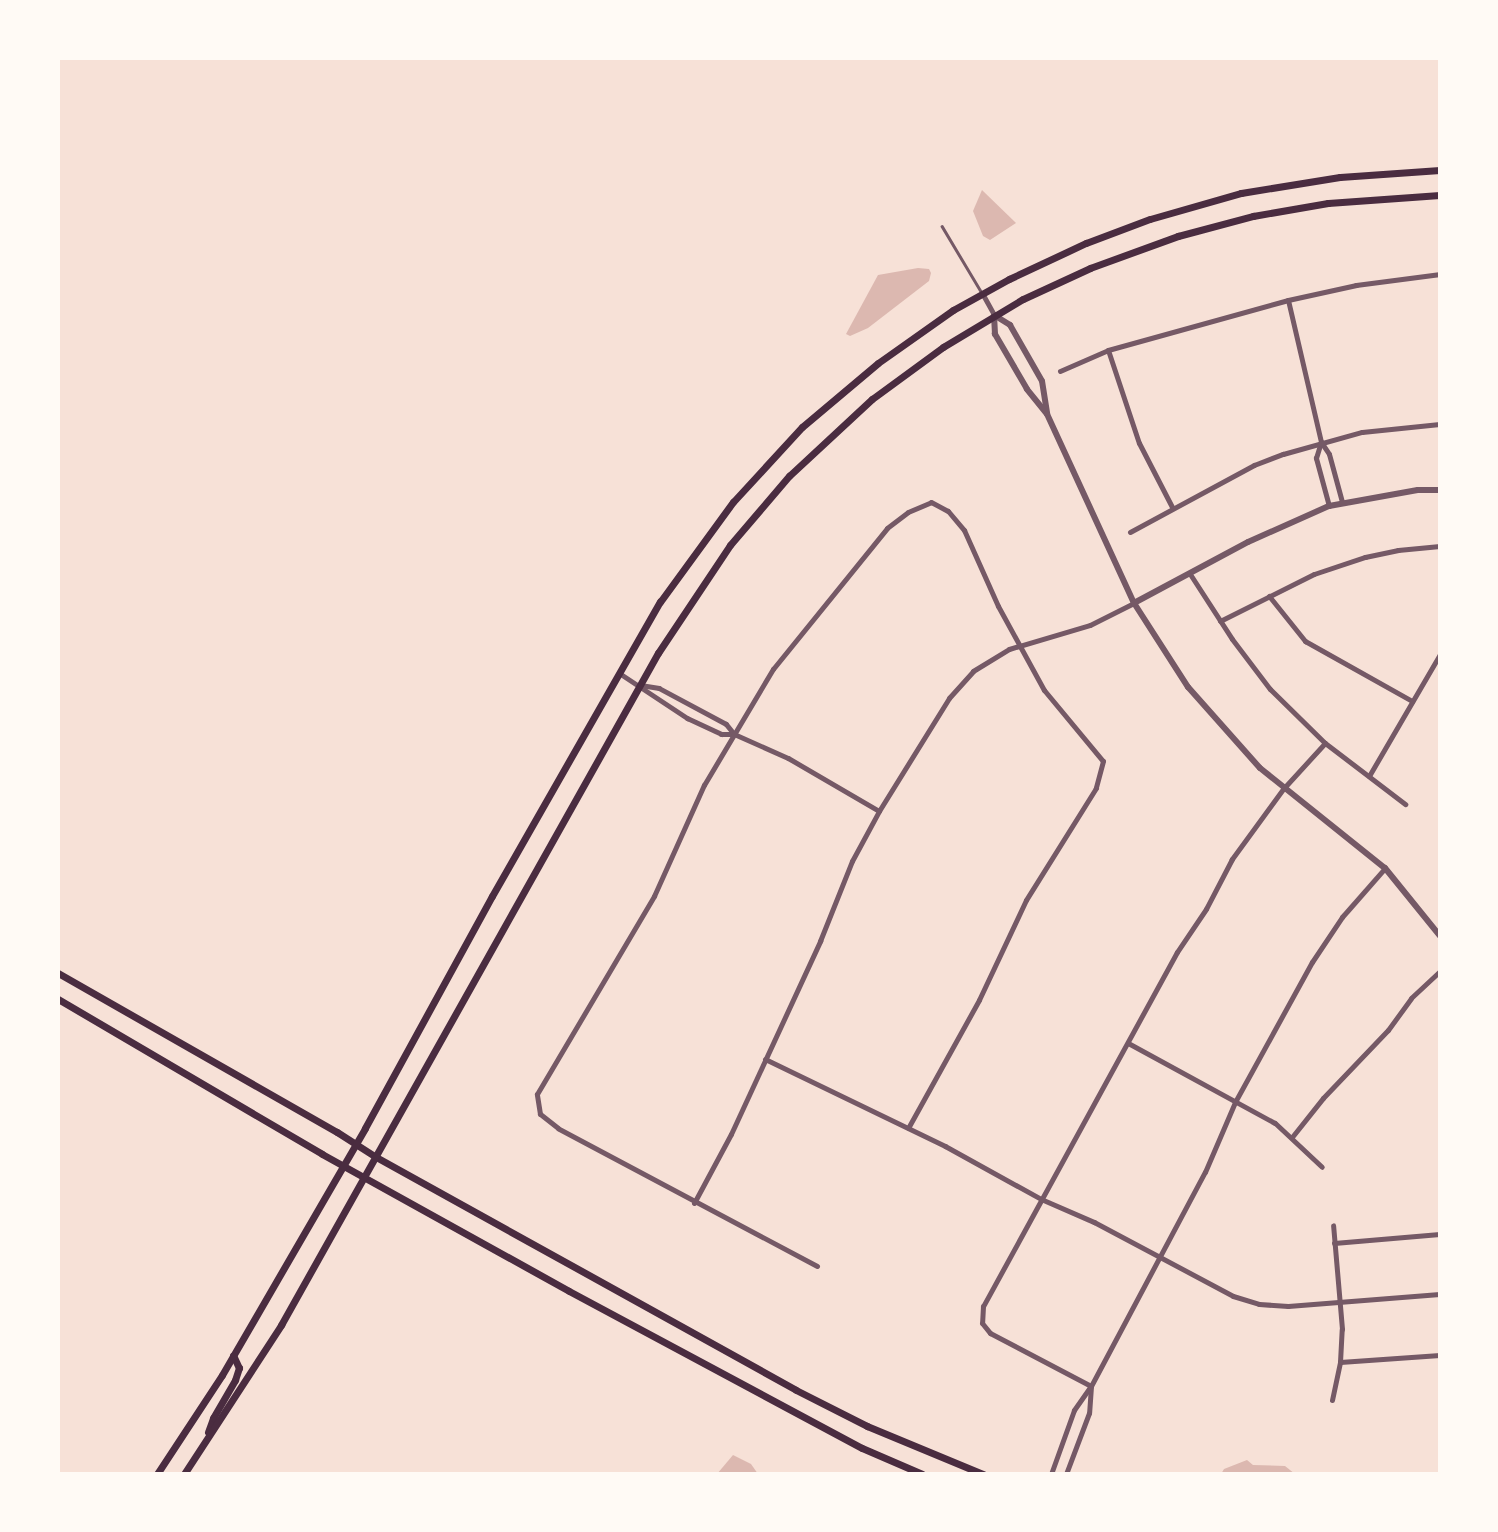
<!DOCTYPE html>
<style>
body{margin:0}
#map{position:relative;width:1498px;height:1532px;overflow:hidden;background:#f7e1d7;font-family:"Exo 2",sans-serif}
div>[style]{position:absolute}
.water>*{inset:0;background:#dcb8b0}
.service>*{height:2.5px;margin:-1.25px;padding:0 1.25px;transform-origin:1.25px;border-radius:1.25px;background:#755966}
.minor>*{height:5px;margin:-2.5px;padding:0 2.5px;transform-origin:2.5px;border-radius:2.5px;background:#755966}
.tertiary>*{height:6px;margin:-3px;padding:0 3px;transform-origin:3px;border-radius:3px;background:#755966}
.secondary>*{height:7px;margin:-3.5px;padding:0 3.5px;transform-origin:3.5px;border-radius:3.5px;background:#4a2c40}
span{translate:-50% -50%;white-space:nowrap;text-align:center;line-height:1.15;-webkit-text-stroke:5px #fffaf5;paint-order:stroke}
.frame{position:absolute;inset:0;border:60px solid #fffaf5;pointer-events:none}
</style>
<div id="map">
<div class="water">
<div style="clip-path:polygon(982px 190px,1016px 223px,990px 240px,983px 236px,973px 211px)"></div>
<div style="clip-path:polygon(918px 268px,929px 269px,931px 273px,929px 281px,868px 328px,850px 336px,846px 334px,878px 275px)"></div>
<div style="clip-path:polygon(733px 1455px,751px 1464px,758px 1474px,717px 1474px)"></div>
<div style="clip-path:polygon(1247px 1460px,1253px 1465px,1285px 1466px,1295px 1474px,1221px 1474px,1224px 1469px)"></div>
</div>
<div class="service">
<div style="left:942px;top:226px;width:78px;rotate:59.2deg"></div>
</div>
<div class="minor">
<div style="left:982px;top:293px;width:25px;rotate:61deg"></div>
<div style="left:1288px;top:300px;width:146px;rotate:76.9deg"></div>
<div style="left:1108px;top:350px;width:98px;rotate:71.6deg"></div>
<div style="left:1139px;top:443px;width:72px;rotate:62.7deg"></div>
<div style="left:1060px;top:371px;width:52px;rotate:-23.6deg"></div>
<div style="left:1108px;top:350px;width:187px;rotate:-15.5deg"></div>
<div style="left:1288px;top:300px;width:70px;rotate:-12.4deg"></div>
<div style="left:1356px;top:285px;width:85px;rotate:-7.5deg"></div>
<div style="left:1329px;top:506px;width:50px;rotate:-105.2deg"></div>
<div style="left:1316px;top:458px;width:17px;rotate:-73deg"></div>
<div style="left:1321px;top:442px;width:14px;rotate:56deg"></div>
<div style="left:1329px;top:454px;width:50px;rotate:74.8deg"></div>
<div style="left:1130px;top:532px;width:141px;rotate:-28.4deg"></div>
<div style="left:1254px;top:465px;width:31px;rotate:-21deg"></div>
<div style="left:1283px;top:454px;width:82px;rotate:-15.6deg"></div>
<div style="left:1362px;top:432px;width:78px;rotate:-5.9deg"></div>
<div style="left:1190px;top:574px;width:77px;rotate:57.1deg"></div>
<div style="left:1232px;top:639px;width:63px;rotate:52.8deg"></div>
<div style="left:1270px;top:689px;width:77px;rotate:44.5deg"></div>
<div style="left:1325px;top:743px;width:101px;rotate:37.3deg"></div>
<div style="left:1269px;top:596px;width:58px;rotate:51.3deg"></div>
<div style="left:1305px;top:641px;width:123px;rotate:29.3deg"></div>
<div style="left:1220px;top:621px;width:105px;rotate:-26.6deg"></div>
<div style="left:1314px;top:574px;width:54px;rotate:-18.4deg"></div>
<div style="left:1365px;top:557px;width:34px;rotate:-12deg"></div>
<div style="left:1398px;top:550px;width:42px;rotate:-5.4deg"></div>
<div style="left:619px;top:673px;width:82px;rotate:33.5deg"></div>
<div style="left:687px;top:718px;width:38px;rotate:25deg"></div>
<div style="left:721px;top:734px;width:13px"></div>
<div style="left:734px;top:734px;width:13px;rotate:-129deg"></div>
<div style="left:726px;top:724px;width:76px;rotate:-151.8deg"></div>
<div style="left:659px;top:688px;width:19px;rotate:-171deg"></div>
<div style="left:734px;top:734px;width:59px;rotate:24deg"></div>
<div style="left:788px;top:758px;width:105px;rotate:30.2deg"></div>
<div style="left:1325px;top:743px;width:62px;rotate:132.4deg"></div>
<div style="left:1283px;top:789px;width:87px;rotate:126.1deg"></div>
<div style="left:1232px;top:859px;width:56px;rotate:117.5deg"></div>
<div style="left:1206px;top:909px;width:52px;rotate:124deg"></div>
<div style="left:1177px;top:952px;width:404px;rotate:118.7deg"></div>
<div style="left:983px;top:1306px;width:17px;rotate:93deg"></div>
<div style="left:982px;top:1323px;width:13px;rotate:51deg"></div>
<div style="left:990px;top:1333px;width:114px;rotate:27.7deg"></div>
<div style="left:1091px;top:1386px;width:242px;rotate:-62deg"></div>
<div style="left:1205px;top:1172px;width:76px;rotate:-66.8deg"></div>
<div style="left:1235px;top:1102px;width:160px;rotate:-61.2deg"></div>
<div style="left:1312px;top:962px;width:54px;rotate:-56.3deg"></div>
<div style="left:1342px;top:917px;width:65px;rotate:-48.7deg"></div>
<div style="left:1369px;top:776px;width:141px;rotate:-59.8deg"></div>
<div style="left:1128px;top:1043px;width:167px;rotate:28.6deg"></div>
<div style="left:1275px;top:1123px;width:64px;rotate:43.1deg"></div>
<div style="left:765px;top:1059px;width:200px;rotate:25.8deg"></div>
<div style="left:945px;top:1146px;width:110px;rotate:28.9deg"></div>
<div style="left:1041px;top:1199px;width:58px;rotate:23.5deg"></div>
<div style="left:1094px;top:1222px;width:157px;rotate:28deg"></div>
<div style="left:1233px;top:1296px;width:27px;rotate:17deg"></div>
<div style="left:1259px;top:1304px;width:29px;rotate:4deg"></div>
<div style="left:1288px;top:1306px;width:152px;rotate:-4.5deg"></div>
<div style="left:1292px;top:1137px;width:50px;rotate:-51.5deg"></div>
<div style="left:1323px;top:1098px;width:94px;rotate:-46.3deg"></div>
<div style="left:1388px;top:1030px;width:39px;rotate:-54deg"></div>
<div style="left:1411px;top:998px;width:40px;rotate:-43deg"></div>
<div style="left:694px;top:1203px;width:78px;rotate:-61.8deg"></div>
<div style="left:731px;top:1134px;width:213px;rotate:-65.2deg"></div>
<div style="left:820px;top:941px;width:86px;rotate:-68.2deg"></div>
<div style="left:852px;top:861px;width:57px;rotate:-61.6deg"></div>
<div style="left:879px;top:811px;width:133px;rotate:-58.2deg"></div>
<div style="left:949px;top:698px;width:36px;rotate:-48deg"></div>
<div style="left:973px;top:671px;width:42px;rotate:-31.4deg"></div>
<div style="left:1009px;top:649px;width:84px;rotate:-16.5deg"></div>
<div style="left:1090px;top:625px;width:49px;rotate:-26.6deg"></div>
<div style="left:1334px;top:1243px;width:106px;rotate:-4.9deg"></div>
<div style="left:817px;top:1266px;width:293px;rotate:-152deg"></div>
<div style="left:558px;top:1128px;width:23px;rotate:-142deg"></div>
<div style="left:540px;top:1114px;width:20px;rotate:-99deg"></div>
<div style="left:537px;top:1094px;width:230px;rotate:-59.4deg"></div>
<div style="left:654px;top:896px;width:122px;rotate:-65.8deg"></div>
<div style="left:704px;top:785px;width:135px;rotate:-59.3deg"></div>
<div style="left:773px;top:669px;width:181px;rotate:-51deg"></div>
<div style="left:887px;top:528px;width:26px;rotate:-37deg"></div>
<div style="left:908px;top:512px;width:25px;rotate:-23deg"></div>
<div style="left:931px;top:502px;width:19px;rotate:28deg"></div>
<div style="left:948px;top:511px;width:25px;rotate:50deg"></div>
<div style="left:964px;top:530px;width:83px;rotate:65.9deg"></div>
<div style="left:998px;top:606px;width:96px;rotate:61.3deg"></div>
<div style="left:1044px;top:690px;width:92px;rotate:50.3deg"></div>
<div style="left:1103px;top:761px;width:28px;rotate:105deg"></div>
<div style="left:1096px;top:788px;width:132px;rotate:122deg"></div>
<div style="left:1026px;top:900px;width:110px;rotate:115.2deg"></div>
<div style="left:979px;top:1000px;width:146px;rotate:119deg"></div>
<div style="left:1340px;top:1362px;width:100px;rotate:-4deg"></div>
<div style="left:1332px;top:1400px;width:39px;rotate:-78deg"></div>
<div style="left:1340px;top:1362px;width:33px;rotate:-87deg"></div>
<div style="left:1342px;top:1329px;width:104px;rotate:-94.9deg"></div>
<div style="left:1051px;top:1474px;width:68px;rotate:-70.2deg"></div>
<div style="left:1074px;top:1410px;width:29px;rotate:-55deg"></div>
<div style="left:1091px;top:1386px;width:27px;rotate:94deg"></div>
<div style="left:1089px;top:1413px;width:65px;rotate:110.7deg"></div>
</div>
<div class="tertiary">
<div style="left:994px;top:315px;width:19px;rotate:32deg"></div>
<div style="left:1010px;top:325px;width:64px;rotate:60.3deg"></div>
<div style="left:1042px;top:381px;width:33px;rotate:81deg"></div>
<div style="left:1047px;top:414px;width:32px;rotate:-129deg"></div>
<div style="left:1027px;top:389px;width:64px;rotate:-120.2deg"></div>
<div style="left:995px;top:334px;width:19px;rotate:-93deg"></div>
<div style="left:1047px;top:414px;width:208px;rotate:65.3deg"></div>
<div style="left:1134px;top:603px;width:100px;rotate:57.3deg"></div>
<div style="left:1188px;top:687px;width:108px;rotate:48.4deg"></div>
<div style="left:1260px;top:768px;width:160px;rotate:38.7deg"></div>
<div style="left:1385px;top:868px;width:87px;rotate:51deg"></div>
<div style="left:1134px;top:603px;width:129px;rotate:-28.2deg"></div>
<div style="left:1248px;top:542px;width:89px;rotate:-24deg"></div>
<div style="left:1329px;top:506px;width:90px;rotate:-10.2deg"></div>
<div style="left:1418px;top:490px;width:22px"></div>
</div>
<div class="secondary">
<div style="left:58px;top:973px;width:321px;rotate:29.7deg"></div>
<div style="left:337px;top:1132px;width:46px;rotate:32.7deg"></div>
<div style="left:376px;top:1157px;width:480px;rotate:29deg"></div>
<div style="left:796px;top:1390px;width:80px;rotate:26.9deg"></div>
<div style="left:867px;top:1426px;width:126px;rotate:22.5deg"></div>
<div style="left:58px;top:999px;width:306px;rotate:30.4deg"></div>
<div style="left:322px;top:1154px;width:282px;rotate:29deg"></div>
<div style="left:569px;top:1291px;width:332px;rotate:28.2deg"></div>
<div style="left:862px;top:1448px;width:65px;rotate:23.4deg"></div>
<div style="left:208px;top:1432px;width:15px;rotate:-70deg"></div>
<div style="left:213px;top:1418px;width:44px;rotate:-59.9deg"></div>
<div style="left:235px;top:1380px;width:13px;rotate:-72deg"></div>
<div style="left:239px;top:1368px;width:14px;rotate:-115deg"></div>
<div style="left:157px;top:1474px;width:118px;rotate:-56.7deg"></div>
<div style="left:222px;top:1375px;width:285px;rotate:-59.9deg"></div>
<div style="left:365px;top:1128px;width:264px;rotate:-61.3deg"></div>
<div style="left:492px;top:896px;width:339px;rotate:-60.3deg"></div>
<div style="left:660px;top:602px;width:124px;rotate:-53.9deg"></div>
<div style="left:733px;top:502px;width:102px;rotate:-47.4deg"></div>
<div style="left:802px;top:427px;width:99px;rotate:-40.1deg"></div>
<div style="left:878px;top:363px;width:92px;rotate:-35.2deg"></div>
<div style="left:953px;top:310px;width:64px;rotate:-29deg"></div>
<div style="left:1009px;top:279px;width:85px;rotate:-25.1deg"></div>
<div style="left:1086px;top:243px;width:68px;rotate:-20.6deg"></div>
<div style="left:1150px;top:219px;width:95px;rotate:-15.9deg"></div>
<div style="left:1241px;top:193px;width:100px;rotate:-9.2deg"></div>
<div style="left:1340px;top:177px;width:100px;rotate:-4deg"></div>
<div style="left:184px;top:1474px;width:178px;rotate:-56.9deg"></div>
<div style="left:281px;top:1325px;width:771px;rotate:-60.71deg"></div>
<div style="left:658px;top:653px;width:130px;rotate:-56.3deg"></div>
<div style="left:730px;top:545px;width:91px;rotate:-49.5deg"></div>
<div style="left:789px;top:476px;width:113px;rotate:-42.9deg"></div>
<div style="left:872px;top:399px;width:88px;rotate:-36.2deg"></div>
<div style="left:943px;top:347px;width:93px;rotate:-31deg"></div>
<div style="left:1023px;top:299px;width:74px;rotate:-24.8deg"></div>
<div style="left:1090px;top:268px;width:94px;rotate:-20deg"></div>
<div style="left:1178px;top:236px;width:78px;rotate:-14.9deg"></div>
<div style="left:1253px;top:216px;width:76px;rotate:-9.8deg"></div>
<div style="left:1328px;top:203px;width:112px;rotate:-4.1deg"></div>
</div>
<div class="frame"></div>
</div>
